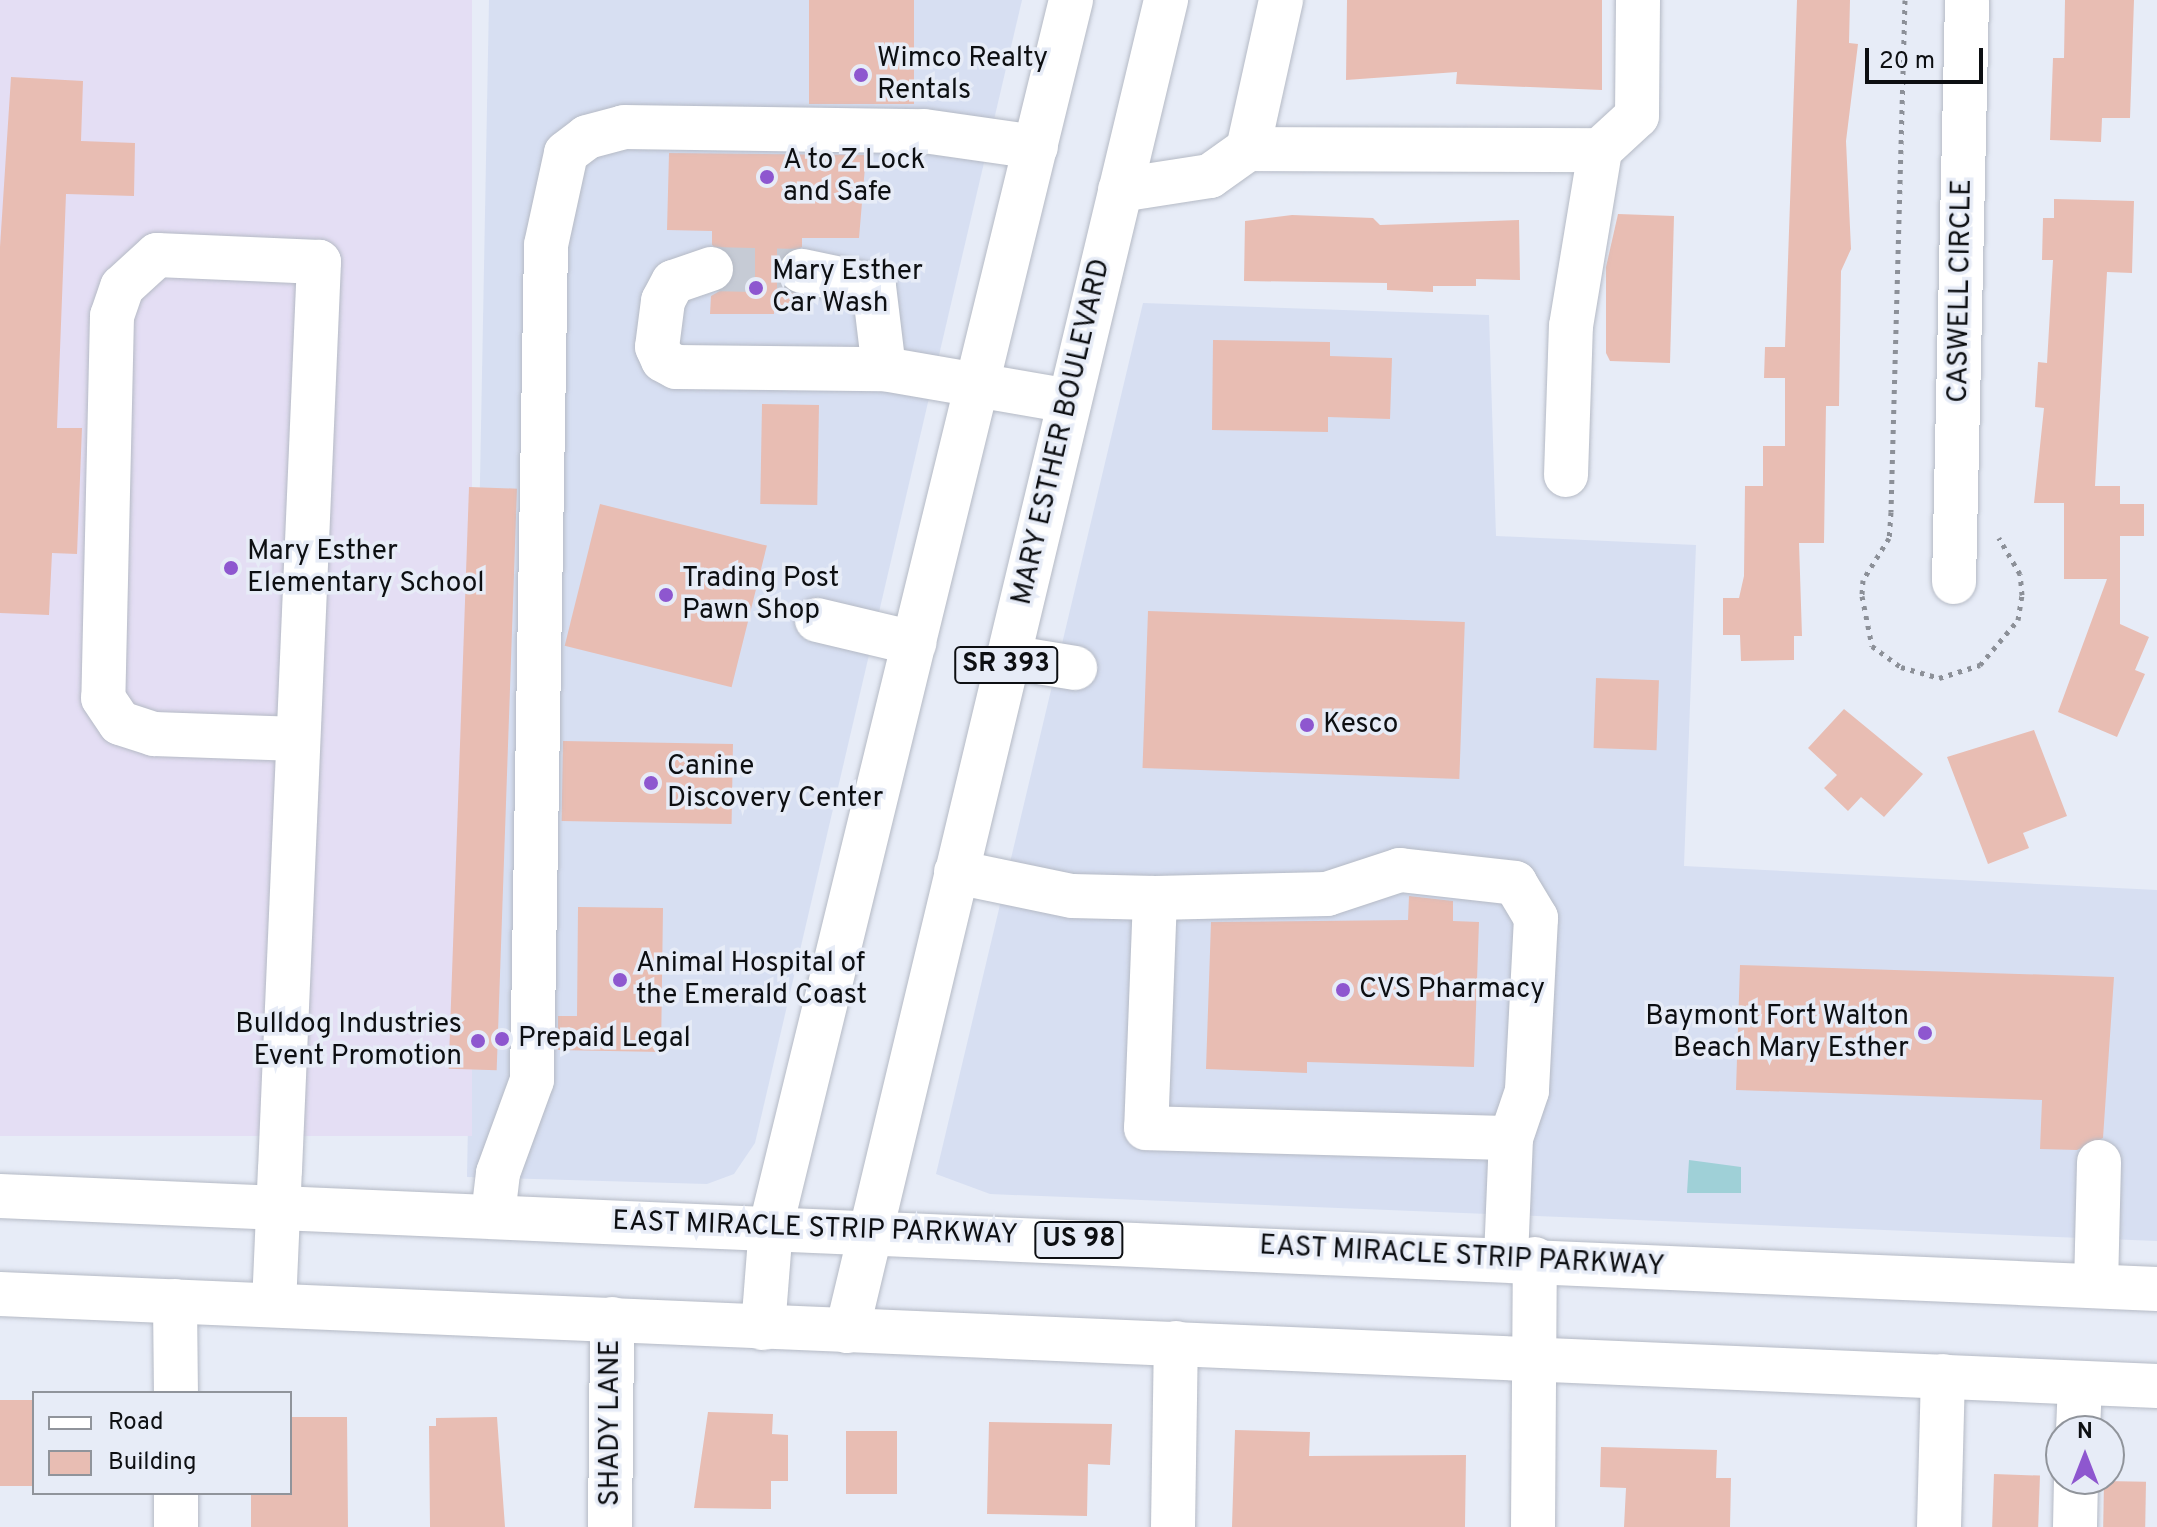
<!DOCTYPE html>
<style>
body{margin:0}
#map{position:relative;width:2157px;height:1527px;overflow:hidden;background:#e7ecf7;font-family:Overpass,sans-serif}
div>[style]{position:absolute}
.built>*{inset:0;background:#d7dff2}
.education>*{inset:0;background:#e4def4;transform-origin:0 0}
.water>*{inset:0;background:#9fd0d7}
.building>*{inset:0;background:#e8bdb3;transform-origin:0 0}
.minor-tunnel>*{height:44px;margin-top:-22px;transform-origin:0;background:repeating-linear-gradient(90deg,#c6cbd5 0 44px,transparent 0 66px)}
.path>*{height:5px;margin-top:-2.5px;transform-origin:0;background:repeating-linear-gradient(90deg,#8c9098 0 4px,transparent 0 10px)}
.roads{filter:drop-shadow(0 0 2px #b5bac5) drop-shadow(0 0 2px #b5bac5)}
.minor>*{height:44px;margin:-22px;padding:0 22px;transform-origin:22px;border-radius:22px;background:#fff}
.major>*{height:44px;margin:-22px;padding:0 22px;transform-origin:22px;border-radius:22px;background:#fff}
.highway>*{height:44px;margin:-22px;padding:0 22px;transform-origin:22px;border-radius:22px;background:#fff}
.dots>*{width:22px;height:22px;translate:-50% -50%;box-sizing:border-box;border:4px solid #e7ecf7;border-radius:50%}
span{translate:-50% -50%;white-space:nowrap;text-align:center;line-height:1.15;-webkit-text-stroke:7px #e7ecf7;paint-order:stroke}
.shield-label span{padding:2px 6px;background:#e7ecf7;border:2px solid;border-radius:6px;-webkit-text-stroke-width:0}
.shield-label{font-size:26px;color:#0d0f12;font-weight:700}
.poi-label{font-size:28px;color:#0d0f12}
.left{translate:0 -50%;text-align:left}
.right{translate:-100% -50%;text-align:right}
.street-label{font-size:28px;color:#0d0f12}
.legend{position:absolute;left:32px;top:1391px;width:260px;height:104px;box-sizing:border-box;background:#e7ecf7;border:2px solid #90949b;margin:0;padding:10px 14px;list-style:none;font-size:24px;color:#0d0f12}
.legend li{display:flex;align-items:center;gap:16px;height:40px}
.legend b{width:40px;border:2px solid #90949b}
.north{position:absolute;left:2045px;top:1415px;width:80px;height:80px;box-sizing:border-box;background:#e7ecf7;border:2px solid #90949b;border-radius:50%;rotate:0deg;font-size:22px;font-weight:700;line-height:32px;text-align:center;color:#0d0f12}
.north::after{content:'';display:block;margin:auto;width:28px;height:36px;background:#8e57cf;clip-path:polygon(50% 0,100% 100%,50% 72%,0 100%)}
.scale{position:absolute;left:1865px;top:48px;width:118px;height:36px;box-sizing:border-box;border:4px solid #0d0f12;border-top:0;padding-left:10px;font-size:24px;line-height:28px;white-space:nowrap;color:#0d0f12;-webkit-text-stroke:6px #e7ecf7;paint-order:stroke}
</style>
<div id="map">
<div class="built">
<div style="clip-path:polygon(489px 0,1022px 0,755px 1143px,734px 1174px,707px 1184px,467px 1177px)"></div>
<div style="clip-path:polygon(1143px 303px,1489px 315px,1496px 536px,1696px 545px,1684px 866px,2157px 890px,2157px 1241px,990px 1194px,936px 1174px)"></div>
</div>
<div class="education">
<div style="left:0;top:0;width:472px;height:1136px"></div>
</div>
<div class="water">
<div style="clip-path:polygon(1689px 1160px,1741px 1167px,1741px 1193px,1687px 1193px)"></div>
</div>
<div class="building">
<div style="left:809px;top:0;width:105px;height:104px"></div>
<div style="clip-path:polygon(1347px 0,1602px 0,1602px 90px,1456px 84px,1457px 72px,1346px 80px)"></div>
<div style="clip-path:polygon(1797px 0,1850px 0,1849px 43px,1858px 44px,1846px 141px,1851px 249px,1841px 271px,1839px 406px,1826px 406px,1824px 543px,1799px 543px,1802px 636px,1794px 636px,1794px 660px,1741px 661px,1740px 635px,1723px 635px,1723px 598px,1739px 598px,1744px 576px,1745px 486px,1763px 486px,1763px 446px,1785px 446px,1785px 378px,1764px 378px,1765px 347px,1785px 347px)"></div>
<div style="clip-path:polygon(2065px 0,2134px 0,2130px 118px,2102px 118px,2101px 142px,2050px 140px,2053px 58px,2064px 58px)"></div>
<div style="clip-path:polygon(11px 77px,83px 81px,81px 141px,135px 143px,134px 196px,66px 194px,57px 428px,82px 428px,77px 554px,52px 553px,49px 615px,0 613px,0 247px)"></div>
<div style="clip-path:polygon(669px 153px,866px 155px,859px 238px,802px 238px,802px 247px,783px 255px,779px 280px,801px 296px,801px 306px,774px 305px,774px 314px,710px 314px,711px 296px,730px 285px,735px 262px,712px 245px,712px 231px,667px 230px)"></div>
<div style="clip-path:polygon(2054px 199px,2134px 201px,2132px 273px,2107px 272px,2095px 486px,2120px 486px,2120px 504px,2144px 504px,2144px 536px,2120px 536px,2120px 624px,2149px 637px,2135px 670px,2145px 674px,2117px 737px,2058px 712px,2107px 579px,2064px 579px,2064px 503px,2034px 503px,2044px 408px,2035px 407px,2038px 362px,2047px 363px,2053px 260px,2042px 260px,2043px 218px,2054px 218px)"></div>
<div style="clip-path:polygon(1618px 214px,1674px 216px,1670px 363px,1610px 361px,1606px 353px,1606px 267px)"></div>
<div style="clip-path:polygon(1292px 215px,1373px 218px,1380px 225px,1519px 220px,1520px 280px,1476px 279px,1476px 286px,1433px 286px,1433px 292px,1387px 290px,1387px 283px,1244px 281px,1245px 221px)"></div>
<div style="clip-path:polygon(1213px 340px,1330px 342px,1330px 356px,1392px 358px,1390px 419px,1328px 417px,1328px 432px,1212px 430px)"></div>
<div style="left:762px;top:404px;width:57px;height:100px;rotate:1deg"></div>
<div style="left:469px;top:487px;width:48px;height:582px;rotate:2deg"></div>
<div style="left:600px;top:504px;width:172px;height:146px;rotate:14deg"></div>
<div style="left:1148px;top:611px;width:317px;height:157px;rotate:2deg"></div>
<div style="left:1596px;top:678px;width:63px;height:70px;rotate:2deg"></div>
<div style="clip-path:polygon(1844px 709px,1923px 774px,1884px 817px,1861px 797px,1848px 811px,1824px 788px,1837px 775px,1808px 748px)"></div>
<div style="clip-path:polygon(2034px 730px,2067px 816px,2023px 833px,2029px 848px,1988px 864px,1947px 757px)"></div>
<div style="left:563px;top:741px;width:170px;height:80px;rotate:1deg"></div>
<div style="clip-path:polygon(1409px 896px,1453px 901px,1453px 921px,1479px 922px,1474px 1067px,1307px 1062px,1307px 1073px,1206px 1069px,1211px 922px,1408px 920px)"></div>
<div style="clip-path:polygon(578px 907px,663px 908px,661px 1052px,558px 1050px,558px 1016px,577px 1016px)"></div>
<div style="clip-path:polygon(1740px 965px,2114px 977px,2103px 1138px,2077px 1150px,2040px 1149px,2042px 1100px,1736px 1090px)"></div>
<div style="left:0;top:1400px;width:34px;height:86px"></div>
<div style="clip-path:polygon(708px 1412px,773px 1414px,772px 1434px,788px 1435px,788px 1481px,771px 1481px,771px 1509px,694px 1508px)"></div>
<div style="clip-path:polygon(290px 1417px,347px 1417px,348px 1527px,251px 1527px,251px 1493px,290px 1493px)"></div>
<div style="clip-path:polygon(497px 1417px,505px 1527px,430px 1527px,429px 1426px,436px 1426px,436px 1418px)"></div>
<div style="clip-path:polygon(989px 1422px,1112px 1424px,1110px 1465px,1088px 1464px,1087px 1516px,987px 1514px)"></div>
<div style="clip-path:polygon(1235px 1430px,1310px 1432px,1309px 1456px,1466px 1455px,1465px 1527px,1232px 1527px)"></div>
<div style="left:846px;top:1431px;width:51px;height:63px"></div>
<div style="clip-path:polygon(1601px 1447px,1717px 1450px,1716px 1478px,1731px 1478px,1730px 1527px,1624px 1527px,1626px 1488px,1600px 1487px)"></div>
<div style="left:1994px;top:1474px;width:46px;height:53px;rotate:2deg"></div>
<div style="left:2104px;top:1481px;width:42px;height:46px;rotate:1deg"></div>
</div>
<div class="minor-tunnel">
<div style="left:711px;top:269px;width:91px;rotate:1.3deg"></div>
</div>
<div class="path">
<div style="left:1905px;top:0;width:512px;rotate:91.57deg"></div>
<div style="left:1891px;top:512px;width:26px;rotate:94deg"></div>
<div style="left:1889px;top:538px;width:49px;rotate:121.8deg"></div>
<div style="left:1863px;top:580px;width:16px;rotate:94deg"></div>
<div style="left:1862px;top:596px;width:51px;rotate:78.7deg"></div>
<div style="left:1872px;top:646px;width:36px;rotate:36deg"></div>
<div style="left:1901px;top:667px;width:40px;rotate:16deg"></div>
<div style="left:1939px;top:678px;width:43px;rotate:-17.6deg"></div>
<div style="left:1980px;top:665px;width:59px;rotate:-49.8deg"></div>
<div style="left:2018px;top:620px;width:25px;rotate:-81deg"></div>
<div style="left:2022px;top:595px;width:21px;rotate:-95deg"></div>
<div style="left:2020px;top:574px;width:42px;rotate:-120.3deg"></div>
</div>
<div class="roads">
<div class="minor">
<div style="left:1248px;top:149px;width:153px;rotate:-77.5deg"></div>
<div style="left:1120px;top:190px;width:91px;rotate:-8.8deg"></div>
<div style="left:1210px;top:176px;width:47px;rotate:-35.4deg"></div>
<div style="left:1248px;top:149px;width:352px;rotate:0.2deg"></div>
<div style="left:1600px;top:150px;width:50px;rotate:-42.6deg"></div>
<div style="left:1637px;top:116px;width:116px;rotate:-89.5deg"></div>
<div style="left:711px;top:269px;width:40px;rotate:161.1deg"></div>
<div style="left:673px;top:282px;width:21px;rotate:118deg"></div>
<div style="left:663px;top:301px;width:46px;rotate:97.4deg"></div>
<div style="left:657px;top:347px;width:14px;rotate:65deg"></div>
<div style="left:663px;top:360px;width:15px;rotate:28deg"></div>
<div style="left:676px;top:367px;width:208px;rotate:0.6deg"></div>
<div style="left:884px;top:369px;width:84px;rotate:-96.9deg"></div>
<div style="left:874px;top:286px;width:74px;rotate:-168.2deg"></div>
<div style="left:884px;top:369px;width:188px;rotate:9.8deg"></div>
<div style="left:1566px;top:475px;width:149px;rotate:-88.1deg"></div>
<div style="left:1571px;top:326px;width:178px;rotate:-80.6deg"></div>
<div style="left:1954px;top:582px;width:582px;rotate:-88.72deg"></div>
<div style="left:817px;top:620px;width:100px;rotate:13.3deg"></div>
<div style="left:1008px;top:657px;width:68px;rotate:9.3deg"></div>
<div style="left:956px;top:872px;width:118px;rotate:11.7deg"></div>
<div style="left:1072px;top:896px;width:83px;rotate:1.4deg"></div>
<div style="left:1155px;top:898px;width:230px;rotate:92.2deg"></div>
<div style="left:1146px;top:1128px;width:365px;rotate:1.6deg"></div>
<div style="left:1511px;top:1138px;width:120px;rotate:92.4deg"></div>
<div style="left:1155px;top:898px;width:172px;rotate:-1.3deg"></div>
<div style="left:1327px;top:894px;width:77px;rotate:-18.2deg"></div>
<div style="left:1400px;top:870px;width:116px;rotate:6.4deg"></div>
<div style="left:1515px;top:883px;width:41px;rotate:59deg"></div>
<div style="left:1536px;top:918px;width:173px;rotate:93deg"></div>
<div style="left:1527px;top:1091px;width:50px;rotate:108.8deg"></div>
<div style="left:493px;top:1215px;width:42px;rotate:-83.2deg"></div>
<div style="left:498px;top:1173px;width:99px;rotate:-69.9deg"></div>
<div style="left:532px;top:1080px;width:835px;rotate:-89.04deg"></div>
<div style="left:546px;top:245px;width:94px;rotate:-77.7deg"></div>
<div style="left:566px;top:153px;width:26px;rotate:-37deg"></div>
<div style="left:587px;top:137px;width:38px;rotate:-15deg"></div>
<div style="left:624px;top:127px;width:300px;rotate:0.8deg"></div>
<div style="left:924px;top:131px;width:113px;rotate:8.1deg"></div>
<div style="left:2096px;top:1286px;width:124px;rotate:-88.6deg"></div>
<div style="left:175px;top:1301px;width:92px;rotate:89.4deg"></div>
<div style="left:274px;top:1305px;width:135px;rotate:-87.5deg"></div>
<div style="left:280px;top:1170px;width:909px;rotate:-87.54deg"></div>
<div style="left:319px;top:262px;width:162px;rotate:-177.5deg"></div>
<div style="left:157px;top:255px;width:47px;rotate:137.6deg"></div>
<div style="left:122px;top:287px;width:31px;rotate:109deg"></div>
<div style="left:112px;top:316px;width:382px;rotate:91.3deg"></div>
<div style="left:103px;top:698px;width:30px;rotate:56deg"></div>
<div style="left:120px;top:723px;width:36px;rotate:18deg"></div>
<div style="left:154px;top:734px;width:144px;rotate:2deg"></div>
<div style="left:2078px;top:1431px;width:48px;rotate:-87.6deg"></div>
<div style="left:176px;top:1493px;width:34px;rotate:90deg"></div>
<div style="left:610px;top:1527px;width:208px;rotate:-89.4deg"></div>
<div style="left:1173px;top:1527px;width:184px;rotate:-89.1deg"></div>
<div style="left:1533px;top:1527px;width:268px;rotate:-89.6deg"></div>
<div style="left:1939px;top:1527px;width:151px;rotate:-88.5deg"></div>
<div style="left:2075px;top:1527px;width:48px;rotate:-88.8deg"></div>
</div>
<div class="major">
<div style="left:763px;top:1328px;width:102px;rotate:-85.5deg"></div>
<div style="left:771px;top:1226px;width:1262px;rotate:-76.25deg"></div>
<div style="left:847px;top:1331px;width:1369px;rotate:-76.52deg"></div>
</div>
<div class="highway">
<div style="left:0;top:1196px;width:2159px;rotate:2.47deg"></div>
<div style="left:0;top:1294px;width:2159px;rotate:2.44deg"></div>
</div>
</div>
<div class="dots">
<div style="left:861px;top:75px;background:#8e57cf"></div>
<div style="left:767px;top:177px;background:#8e57cf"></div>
<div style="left:756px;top:288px;background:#8e57cf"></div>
<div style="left:231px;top:568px;background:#8e57cf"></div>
<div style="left:666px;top:595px;background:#8e57cf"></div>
<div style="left:1307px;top:725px;background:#8e57cf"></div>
<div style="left:651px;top:783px;background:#8e57cf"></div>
<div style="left:620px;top:980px;background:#8e57cf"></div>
<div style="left:1343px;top:990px;background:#8e57cf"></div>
<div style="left:1925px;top:1033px;background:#8e57cf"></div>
<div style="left:502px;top:1039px;background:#8e57cf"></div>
<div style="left:478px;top:1041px;background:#8e57cf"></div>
</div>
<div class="shield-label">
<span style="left:1006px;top:665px">SR 393</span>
<span style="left:1079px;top:1240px">US 98</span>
</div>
<div class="poi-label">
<span class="left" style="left:877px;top:75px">Wimco Realty<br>Rentals</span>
<span class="left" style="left:783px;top:177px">A to Z Lock<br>and Safe</span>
<span class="left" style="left:772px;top:288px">Mary Esther<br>Car Wash</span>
<span class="left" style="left:247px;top:568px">Mary Esther<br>Elementary School</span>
<span class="left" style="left:682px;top:595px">Trading Post<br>Pawn Shop</span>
<span class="left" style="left:1323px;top:725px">Kesco</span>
<span class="left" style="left:667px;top:783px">Canine<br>Discovery Center</span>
<span class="left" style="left:636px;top:980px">Animal Hospital of<br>the Emerald Coast</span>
<span class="left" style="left:1359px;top:990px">CVS Pharmacy</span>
<span class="right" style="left:1909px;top:1033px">Baymont Fort Walton<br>Beach Mary Esther</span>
<span class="right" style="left:462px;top:1041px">Bulldog Industries<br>Event Promotion</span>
<span class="left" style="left:518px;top:1039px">Prepaid Legal</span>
</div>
<div class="street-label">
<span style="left:1961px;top:291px;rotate:-89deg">CASWELL CIRCLE</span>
<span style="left:1062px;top:432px;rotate:-77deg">MARY ESTHER BOULEVARD</span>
<span style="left:815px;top:1229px;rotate:2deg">EAST MIRACLE STRIP PARKWAY</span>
<span style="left:1462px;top:1257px;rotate:3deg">EAST MIRACLE STRIP PARKWAY</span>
<span style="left:611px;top:1423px;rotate:-90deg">SHADY LANE</span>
</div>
<ul class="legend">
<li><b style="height:10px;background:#fff"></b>Road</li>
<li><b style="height:22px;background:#e8bdb3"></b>Building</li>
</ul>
<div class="north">N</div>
<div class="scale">20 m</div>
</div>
